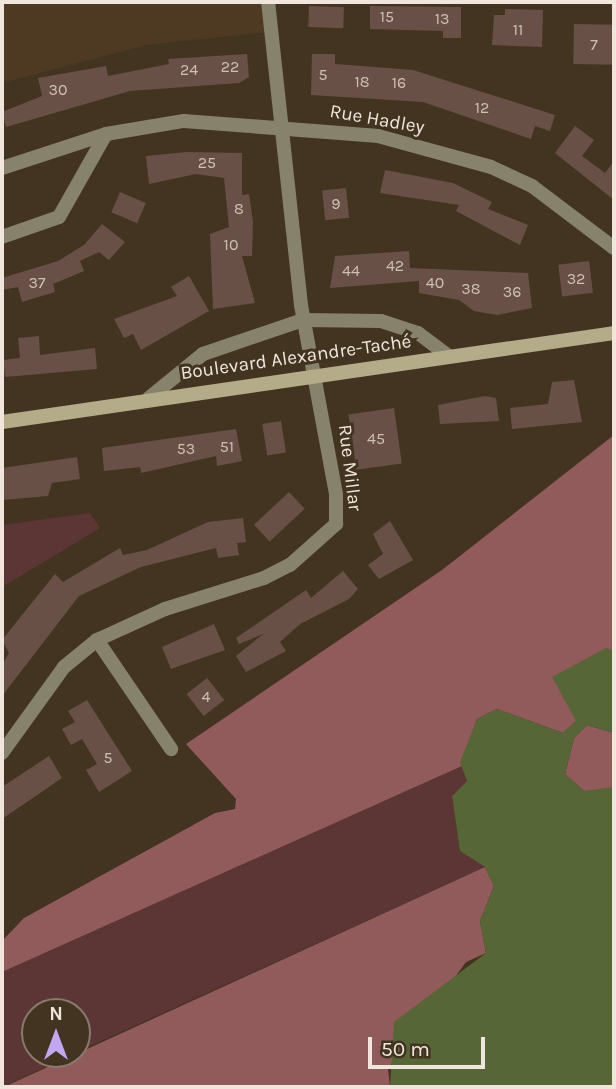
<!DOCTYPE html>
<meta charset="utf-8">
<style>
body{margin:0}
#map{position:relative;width:616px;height:1089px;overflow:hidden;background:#433422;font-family:Karla,sans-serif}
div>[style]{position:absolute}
.built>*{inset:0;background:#4e3a22}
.green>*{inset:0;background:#5c3535}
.forest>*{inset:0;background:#925b5b}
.water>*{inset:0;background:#576636}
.building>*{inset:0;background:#685046;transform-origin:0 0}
.minor>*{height:14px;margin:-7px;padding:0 7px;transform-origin:7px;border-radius:7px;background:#87826c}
.secondary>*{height:14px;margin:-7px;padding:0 7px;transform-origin:7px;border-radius:7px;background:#b4ac88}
span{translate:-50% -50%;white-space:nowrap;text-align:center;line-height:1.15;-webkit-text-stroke:6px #433422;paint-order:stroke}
.number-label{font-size:16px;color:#cec0b6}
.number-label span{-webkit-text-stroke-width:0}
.street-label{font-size:19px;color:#f0e6db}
.frame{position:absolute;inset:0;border:4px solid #f0e6db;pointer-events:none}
.north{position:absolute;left:21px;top:998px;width:70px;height:70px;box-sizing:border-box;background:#433422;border:2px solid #887b6c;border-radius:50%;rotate:0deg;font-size:19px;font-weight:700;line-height:28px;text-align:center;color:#f0e6db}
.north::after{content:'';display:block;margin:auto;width:24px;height:32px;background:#c4a7f1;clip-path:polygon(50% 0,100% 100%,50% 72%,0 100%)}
.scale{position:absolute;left:368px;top:1037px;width:117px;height:32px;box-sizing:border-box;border:4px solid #f0e6db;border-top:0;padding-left:9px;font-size:21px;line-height:24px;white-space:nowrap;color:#f0e6db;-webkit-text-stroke:5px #433422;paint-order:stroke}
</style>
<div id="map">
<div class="built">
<div style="clip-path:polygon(2px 2px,268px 2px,268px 32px,146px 45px,2px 83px)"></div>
</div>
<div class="green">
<div style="clip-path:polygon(90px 513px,100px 528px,2px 587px,2px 525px)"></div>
<div style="clip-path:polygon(462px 766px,467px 781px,452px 796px,460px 851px,485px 867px,77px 1052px,77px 1012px,35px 1012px,35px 1054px,74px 1054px,2px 1087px,2px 972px)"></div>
</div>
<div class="forest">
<div style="clip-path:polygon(614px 435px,614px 651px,606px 649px,576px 721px,563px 733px,497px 709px,477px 719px,462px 766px,2px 972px,2px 941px,24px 918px,215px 813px,235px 809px,236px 799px,186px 744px,442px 570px)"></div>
<div style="clip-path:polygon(587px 725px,614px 733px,612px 790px,584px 791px,565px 774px,574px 738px)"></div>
<div style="clip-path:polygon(485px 867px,494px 886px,480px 921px,486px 953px,466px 962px,388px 1069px,390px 1087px,4px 1087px)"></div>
</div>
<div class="water">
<div style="clip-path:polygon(606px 648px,614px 651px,614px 733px,587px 725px,574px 738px,565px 774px,584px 791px,614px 787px,614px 1087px,390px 1087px,394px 1022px,486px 953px,480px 921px,494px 886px,485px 867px,460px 851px,452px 796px,467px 781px,460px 762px,477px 719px,497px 709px,563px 733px,576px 721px,552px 677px)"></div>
</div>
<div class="building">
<div style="left:309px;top:6px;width:35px;height:21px;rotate:2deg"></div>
<div style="clip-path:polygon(370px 6px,461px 7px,461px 38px,443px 38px,443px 31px,370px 29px)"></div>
<div style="clip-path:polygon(505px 9px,543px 10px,542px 47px,492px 45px,494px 15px,505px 15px)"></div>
<div style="left:574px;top:24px;width:40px;height:40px;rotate:1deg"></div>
<div style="clip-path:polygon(247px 54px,249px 77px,239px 83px,130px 91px,6px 127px,2px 112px,42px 96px,38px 78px,106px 66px,108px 76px,169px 64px,168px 59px)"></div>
<div style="clip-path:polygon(312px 54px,335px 54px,335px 64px,413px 70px,555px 115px,550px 131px,535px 126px,531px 139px,423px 102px,311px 95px)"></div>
<div style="clip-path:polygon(575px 126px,594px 140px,582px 156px,605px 173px,614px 161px,614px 200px,555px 153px)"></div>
<div style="clip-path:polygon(187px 152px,242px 153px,242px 195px,249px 194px,253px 222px,252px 256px,242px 256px,255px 303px,213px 309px,210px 234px,229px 227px,224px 178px,196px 174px,149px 184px,146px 156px)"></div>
<div style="clip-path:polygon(385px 170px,453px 183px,492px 202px,488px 209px,528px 225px,520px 245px,456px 211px,459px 205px,380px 193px)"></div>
<div style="left:346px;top:188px;width:30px;height:24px;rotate:84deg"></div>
<div style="left:120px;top:192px;width:28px;height:22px;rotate:23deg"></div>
<div style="clip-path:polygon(102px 224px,125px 242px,109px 260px,99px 252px,80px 261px,84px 271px,53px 284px,55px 292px,22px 302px,18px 287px,2px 290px,2px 278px,58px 261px,84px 245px)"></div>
<div style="clip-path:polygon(409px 251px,410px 268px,528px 273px,532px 308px,497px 315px,474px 311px,459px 300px,419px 293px,419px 281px,330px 288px,335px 256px)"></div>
<div style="left:589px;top:261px;width:32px;height:31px;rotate:83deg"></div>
<div style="clip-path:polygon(189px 276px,209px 311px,141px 350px,133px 334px,124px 338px,114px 319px,177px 296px,171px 287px)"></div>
<div style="clip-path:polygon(39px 336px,40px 355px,95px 348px,97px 369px,5px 377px,3px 360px,20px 358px,18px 338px)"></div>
<div style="clip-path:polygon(574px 380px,582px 422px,512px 429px,510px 408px,548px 404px,552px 382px)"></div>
<div style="clip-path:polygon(485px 396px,496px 398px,499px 421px,440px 424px,438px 405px)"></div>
<div style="left:394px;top:408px;width:56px;height:46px;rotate:82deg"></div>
<div style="left:281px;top:421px;width:32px;height:19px;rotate:81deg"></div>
<div style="clip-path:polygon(236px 429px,242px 461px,217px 466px,216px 456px,141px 473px,140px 467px,104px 471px,102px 448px)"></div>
<div style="clip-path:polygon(77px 457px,80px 479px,52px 483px,48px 496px,2px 500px,2px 468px)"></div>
<div style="left:289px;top:492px;width:23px;height:48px;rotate:47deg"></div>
<div style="clip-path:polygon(243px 518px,246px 542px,237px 543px,239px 555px,218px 558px,216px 548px,141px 567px,79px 596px,2px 696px,2px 665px,9px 653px,2px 640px,55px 574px,63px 582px,120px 548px,123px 555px,147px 550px,208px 522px)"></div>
<div style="clip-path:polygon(390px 521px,413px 560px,379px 579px,368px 565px,383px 554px,373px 534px)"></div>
<div style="clip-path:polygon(343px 571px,358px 589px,349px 599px,300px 624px,280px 642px,286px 651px,246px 672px,236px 656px,263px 634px,239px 644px,236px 638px,306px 590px,311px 598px)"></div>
<div style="clip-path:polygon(214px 624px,225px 650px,171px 669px,162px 647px)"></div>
<div style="left:207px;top:678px;width:28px;height:26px;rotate:52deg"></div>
<div style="clip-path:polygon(87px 700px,132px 771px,99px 792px,86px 770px,97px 764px,82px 739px,71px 745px,62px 729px,75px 722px,68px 711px)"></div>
<div style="clip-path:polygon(49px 756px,62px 778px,2px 819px,2px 787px)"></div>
</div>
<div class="minor">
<div style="left:2px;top:168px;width:109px;rotate:-18.1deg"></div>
<div style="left:106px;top:134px;width:79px;rotate:-9.5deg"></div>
<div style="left:184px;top:121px;width:195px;rotate:4.4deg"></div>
<div style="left:378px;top:136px;width:117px;rotate:15.3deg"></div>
<div style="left:491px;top:167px;width:45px;rotate:24.9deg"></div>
<div style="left:532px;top:186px;width:103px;rotate:37.1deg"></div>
<div style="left:2px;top:237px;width:60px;rotate:-19.3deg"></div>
<div style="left:59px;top:217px;width:95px;rotate:-60.5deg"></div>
<div style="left:149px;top:398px;width:70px;rotate:-39.2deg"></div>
<div style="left:203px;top:354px;width:106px;rotate:-18.8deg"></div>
<div style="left:303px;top:320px;width:78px;rotate:0.7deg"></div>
<div style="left:381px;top:321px;width:39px;rotate:18deg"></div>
<div style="left:418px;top:333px;width:38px;rotate:37deg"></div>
<div style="left:97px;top:640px;width:132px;rotate:55.8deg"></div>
<div style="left:2px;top:753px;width:106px;rotate:-54.2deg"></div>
<div style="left:64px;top:667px;width:43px;rotate:-39.3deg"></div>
<div style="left:97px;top:640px;width:75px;rotate:-24.5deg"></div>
<div style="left:165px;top:609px;width:104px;rotate:-17.4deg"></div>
<div style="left:264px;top:578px;width:29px;rotate:-27deg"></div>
<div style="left:290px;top:565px;width:62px;rotate:-41.7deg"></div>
<div style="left:336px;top:524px;width:30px;rotate:-90deg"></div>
<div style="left:336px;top:494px;width:192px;rotate:-100.5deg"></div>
<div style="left:301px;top:305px;width:305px;rotate:-96.2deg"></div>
</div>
<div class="secondary">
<div style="left:2px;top:422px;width:618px;rotate:-8.27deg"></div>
</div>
<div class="number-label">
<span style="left:387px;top:17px">15</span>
<span style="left:442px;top:19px">13</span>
<span style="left:518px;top:30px">11</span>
<span style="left:594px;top:45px">7</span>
<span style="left:230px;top:67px">22</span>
<span style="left:189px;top:70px">24</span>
<span style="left:323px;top:75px">5</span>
<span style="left:362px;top:82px">18</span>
<span style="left:399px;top:83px">16</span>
<span style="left:58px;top:90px">30</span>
<span style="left:482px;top:108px">12</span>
<span style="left:207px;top:163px">25</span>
<span style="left:336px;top:204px">9</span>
<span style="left:239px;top:209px">8</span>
<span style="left:231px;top:245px">10</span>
<span style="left:395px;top:266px">42</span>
<span style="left:351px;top:271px">44</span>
<span style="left:576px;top:279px">32</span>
<span style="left:37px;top:283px">37</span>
<span style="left:435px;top:283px">40</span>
<span style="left:471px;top:289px">38</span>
<span style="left:512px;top:292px">36</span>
<span style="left:376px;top:439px">45</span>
<span style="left:227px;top:447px">51</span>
<span style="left:186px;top:449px">53</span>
<span style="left:206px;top:697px">4</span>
<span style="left:108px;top:758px">5</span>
</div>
<div class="street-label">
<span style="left:377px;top:120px;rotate:10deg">Rue Hadley</span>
<span style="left:296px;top:358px;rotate:-8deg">Boulevard Alexandre-Taché</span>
<span style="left:349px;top:468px;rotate:83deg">Rue Millar</span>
</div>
<div class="frame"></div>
<div class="north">N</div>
<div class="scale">50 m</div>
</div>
